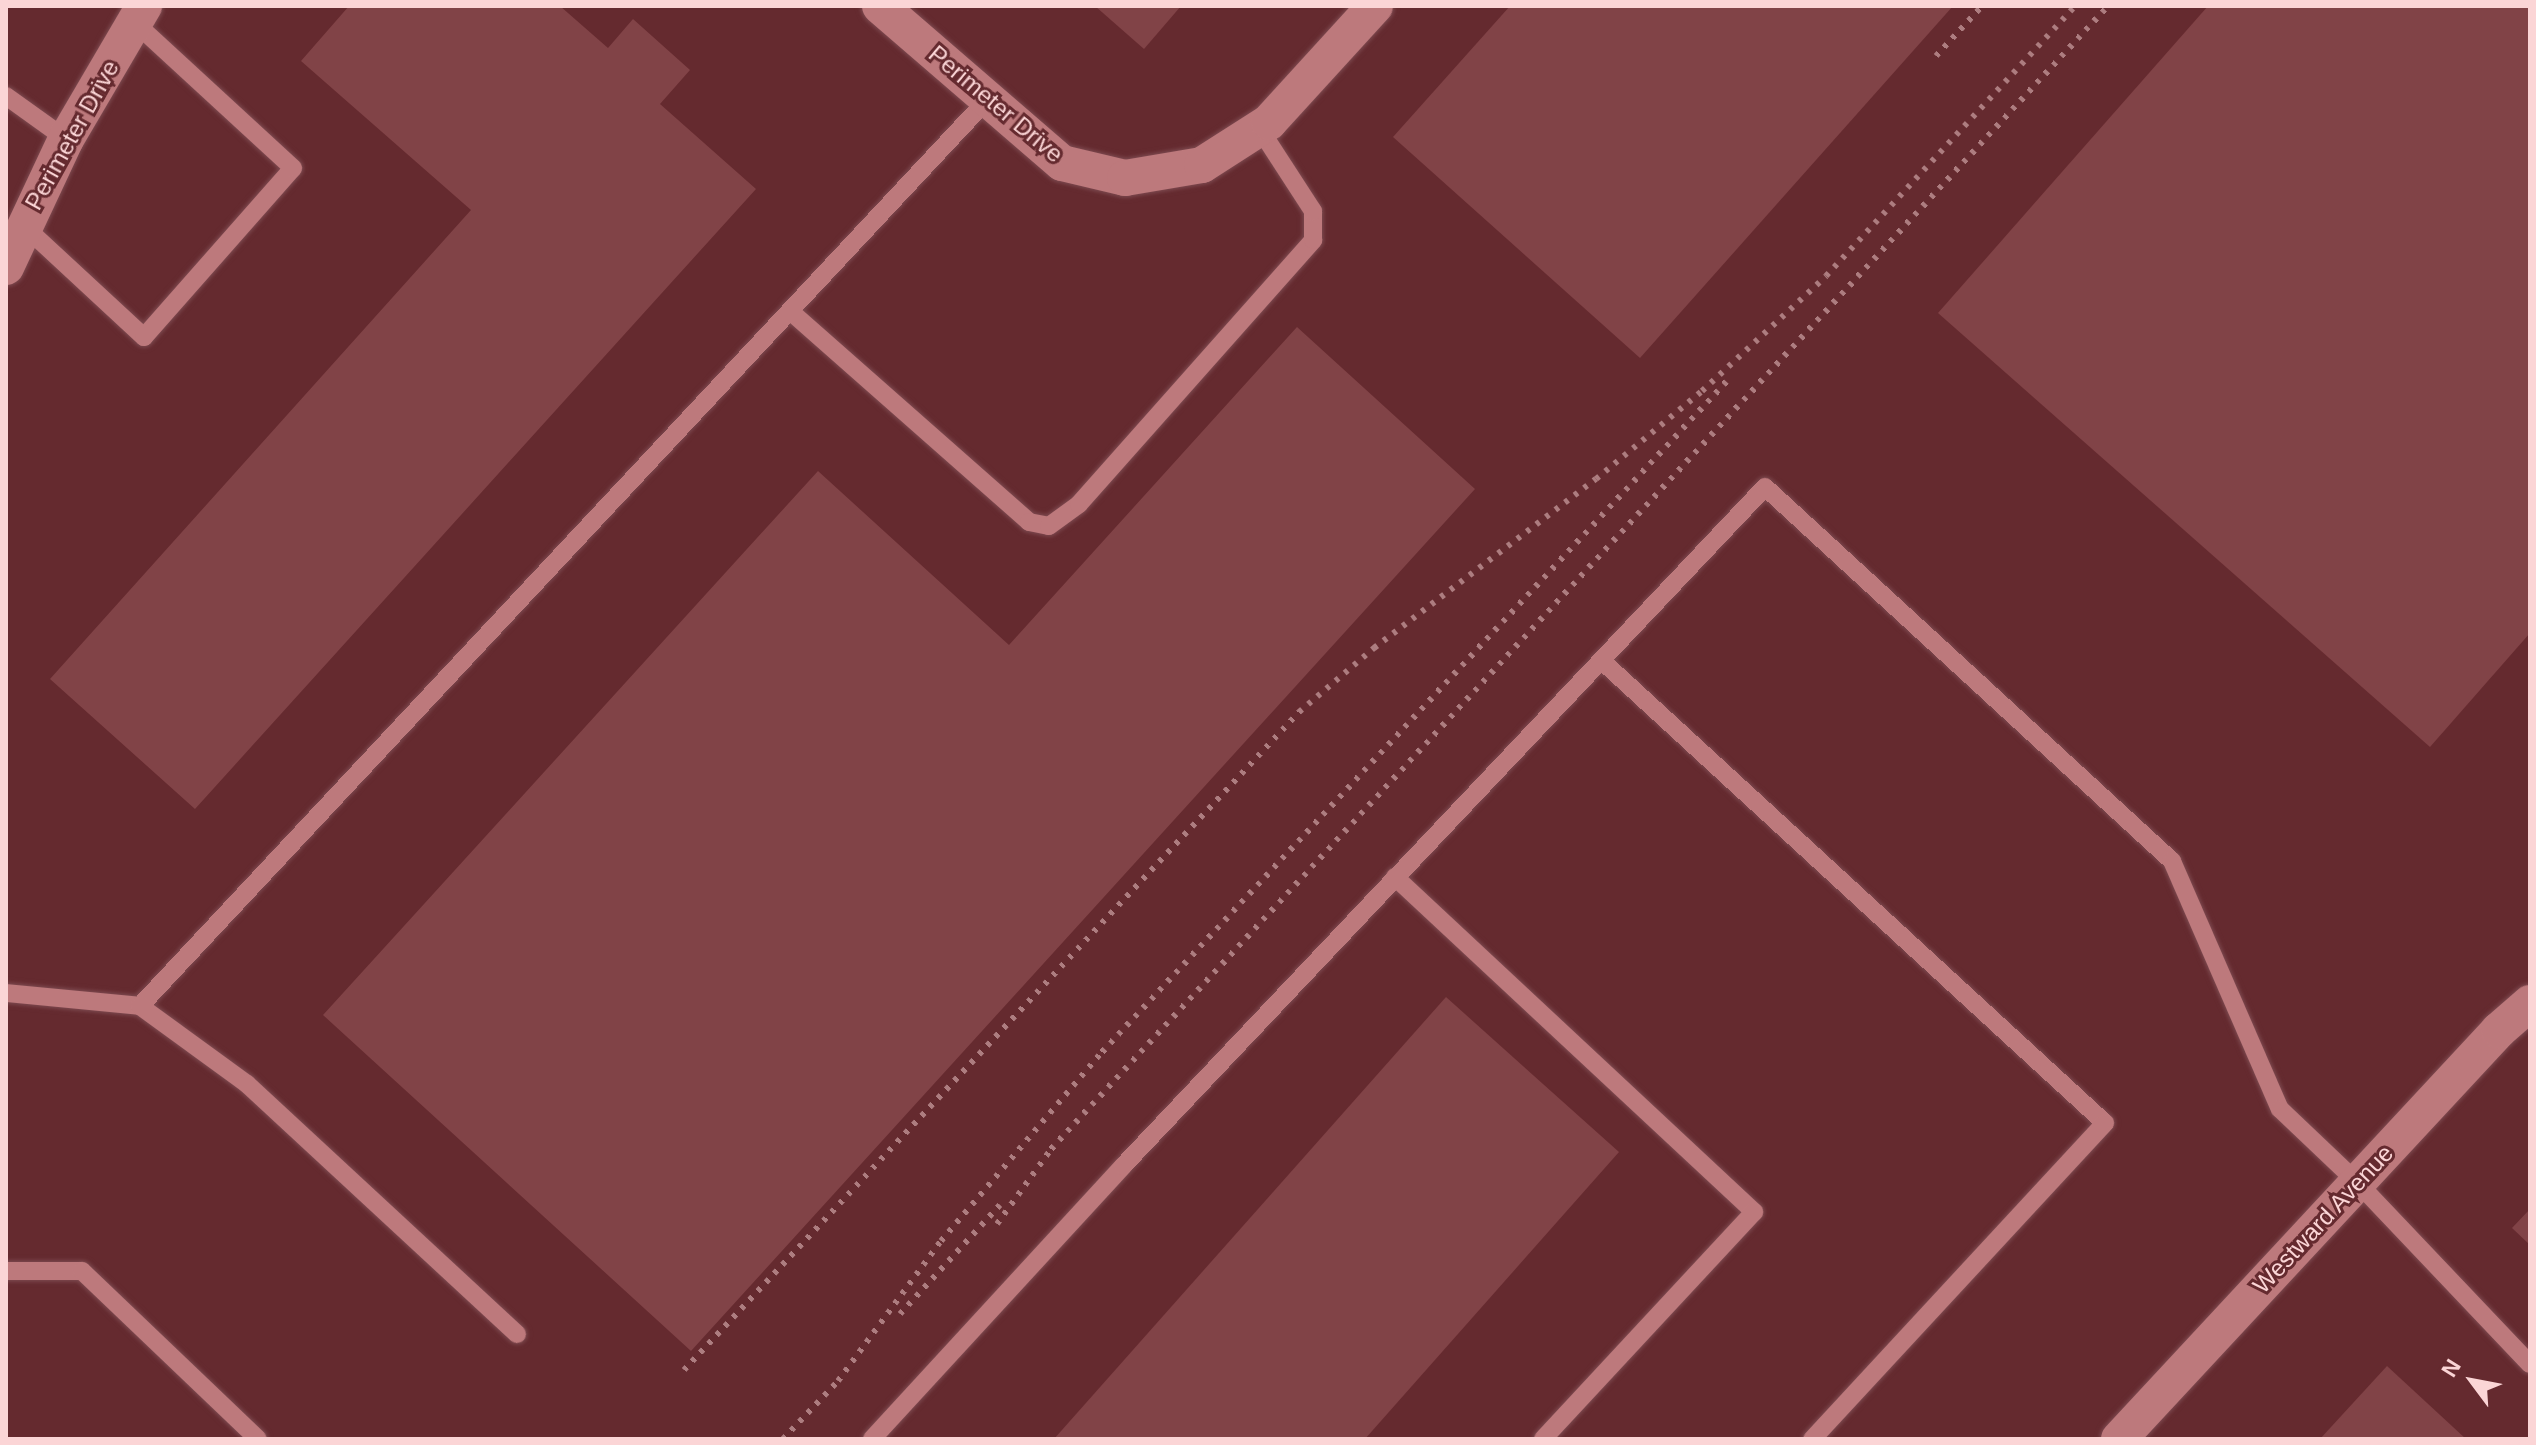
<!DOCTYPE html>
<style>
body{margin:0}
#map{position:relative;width:2536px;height:1445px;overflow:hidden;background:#652a2f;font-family:Helvetica,sans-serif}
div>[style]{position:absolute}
.building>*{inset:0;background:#814347}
.roads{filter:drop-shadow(0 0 2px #7d4a50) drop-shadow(0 0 2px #7d4a50)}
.lane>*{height:18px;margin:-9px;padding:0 9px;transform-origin:9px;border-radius:9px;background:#bd797c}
.street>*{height:36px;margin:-18px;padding:0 18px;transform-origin:18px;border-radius:18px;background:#bd797c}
.rail>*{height:6px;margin-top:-3px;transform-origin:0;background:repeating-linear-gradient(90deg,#ad7d80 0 4px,transparent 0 12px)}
span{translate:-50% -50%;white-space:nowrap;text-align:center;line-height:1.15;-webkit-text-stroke:6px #652a2f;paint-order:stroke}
.street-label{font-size:24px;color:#fbd5d6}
.frame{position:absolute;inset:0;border:8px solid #fbd5d6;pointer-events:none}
.north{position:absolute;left:2432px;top:1341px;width:80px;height:80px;-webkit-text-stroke:6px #652a2f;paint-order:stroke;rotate:302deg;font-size:22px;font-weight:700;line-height:32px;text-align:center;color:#fbd5d6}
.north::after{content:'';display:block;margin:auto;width:28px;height:36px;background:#fbd5d6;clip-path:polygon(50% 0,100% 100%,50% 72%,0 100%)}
</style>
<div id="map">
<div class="building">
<div style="clip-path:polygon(349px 6px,560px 6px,608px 48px,633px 19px,690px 70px,660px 104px,756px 189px,195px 809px,50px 679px,471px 210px,301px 61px)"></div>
<div style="clip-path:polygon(1095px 6px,1181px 6px,1144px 49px)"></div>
<div style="clip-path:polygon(1510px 6px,1953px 6px,1640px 358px,1393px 137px)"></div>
<div style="clip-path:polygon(2208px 6px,2530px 6px,2530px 633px,2430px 747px,1938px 313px)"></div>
<div style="clip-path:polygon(1297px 327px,1475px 489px,691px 1351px,323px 1015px,818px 471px,1009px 645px)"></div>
<div style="clip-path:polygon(1446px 997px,1619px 1152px,1365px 1439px,1054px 1439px)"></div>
<div style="clip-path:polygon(2530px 1209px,2530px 1245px,2512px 1228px)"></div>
<div style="clip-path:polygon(2387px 1366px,2466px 1439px,2320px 1439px)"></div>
</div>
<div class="roads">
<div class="lane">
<div style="left:6px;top:96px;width:74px;rotate:35.6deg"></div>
<div style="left:23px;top:225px;width:165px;rotate:42.8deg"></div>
<div style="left:144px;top:337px;width:225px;rotate:-48.6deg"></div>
<div style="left:293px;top:168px;width:216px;rotate:-137.4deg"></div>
<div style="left:790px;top:311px;width:319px;rotate:41.4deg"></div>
<div style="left:1029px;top:522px;width:20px;rotate:11deg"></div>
<div style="left:1049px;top:526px;width:37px;rotate:-36deg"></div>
<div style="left:1079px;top:504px;width:353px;rotate:-48.4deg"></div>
<div style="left:1313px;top:240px;width:29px;rotate:-90deg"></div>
<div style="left:1313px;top:211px;width:99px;rotate:-123deg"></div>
<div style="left:1601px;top:660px;width:684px;rotate:42.57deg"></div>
<div style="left:2105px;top:1123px;width:431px;rotate:132.8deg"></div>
<div style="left:1395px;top:877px;width:491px;rotate:43deg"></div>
<div style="left:1754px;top:1212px;width:310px;rotate:132.9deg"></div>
<div style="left:6px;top:993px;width:135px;rotate:5.5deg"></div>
<div style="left:140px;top:1006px;width:1242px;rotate:-46.93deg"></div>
<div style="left:140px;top:1006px;width:132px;rotate:36.1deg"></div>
<div style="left:247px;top:1084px;width:368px;rotate:42.8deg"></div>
<div style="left:6px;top:1271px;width:76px"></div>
<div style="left:82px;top:1271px;width:243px;rotate:43.7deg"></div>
<div style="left:872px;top:1439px;width:371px;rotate:-47.4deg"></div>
<div style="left:1123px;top:1166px;width:934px;rotate:-46.6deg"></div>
<div style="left:1765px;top:487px;width:553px;rotate:42.58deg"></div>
<div style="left:2172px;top:861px;width:270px;rotate:66.5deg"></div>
<div style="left:2280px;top:1109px;width:106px;rotate:43.5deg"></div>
<div style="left:2357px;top:1182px;width:251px;rotate:46.5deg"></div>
</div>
<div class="street">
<div style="left:880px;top:6px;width:240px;rotate:40.8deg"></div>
<div style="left:1062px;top:163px;width:65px;rotate:13.4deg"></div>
<div style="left:1125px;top:178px;width:78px;rotate:-9.6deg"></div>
<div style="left:1202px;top:165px;width:80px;rotate:-32.7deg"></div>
<div style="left:1269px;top:122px;width:157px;rotate:-47.6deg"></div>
<div style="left:6px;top:267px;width:141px;rotate:-64.9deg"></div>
<div style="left:66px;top:139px;width:154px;rotate:-59.6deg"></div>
<div style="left:2119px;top:1439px;width:558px;rotate:-47.1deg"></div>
<div style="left:2499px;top:1030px;width:41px;rotate:-41.1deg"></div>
</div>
</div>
<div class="rail">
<div style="left:1936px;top:56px;width:68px;rotate:-47.4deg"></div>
<div style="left:997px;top:1224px;width:92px;rotate:-54.2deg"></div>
<div style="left:1051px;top:1149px;width:1557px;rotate:-47.24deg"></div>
<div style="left:900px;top:1314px;width:148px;rotate:-47.5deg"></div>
<div style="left:684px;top:1370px;width:901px;rotate:-46.93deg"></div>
<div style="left:1299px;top:712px;width:99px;rotate:-40.5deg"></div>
<div style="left:1374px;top:648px;width:279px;rotate:-37.3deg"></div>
<div style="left:1596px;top:479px;width:138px;rotate:-39.7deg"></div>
<div style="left:1702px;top:391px;width:169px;rotate:-42.8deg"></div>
<div style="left:1826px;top:276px;width:367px;rotate:-47.3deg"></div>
<div style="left:783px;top:1439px;width:80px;rotate:-46.5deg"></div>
<div style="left:838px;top:1381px;width:174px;rotate:-53.7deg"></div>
<div style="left:941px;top:1241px;width:248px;rotate:-49.6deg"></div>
<div style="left:1102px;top:1052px;width:917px;rotate:-47.03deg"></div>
</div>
<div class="street-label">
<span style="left:996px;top:104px;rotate:40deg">Perimeter Drive</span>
<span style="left:72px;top:135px;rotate:-61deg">Perimeter Drive</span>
<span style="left:2323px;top:1219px;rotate:-47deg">Westward Avenue</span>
</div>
<div class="frame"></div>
<div class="north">N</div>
</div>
